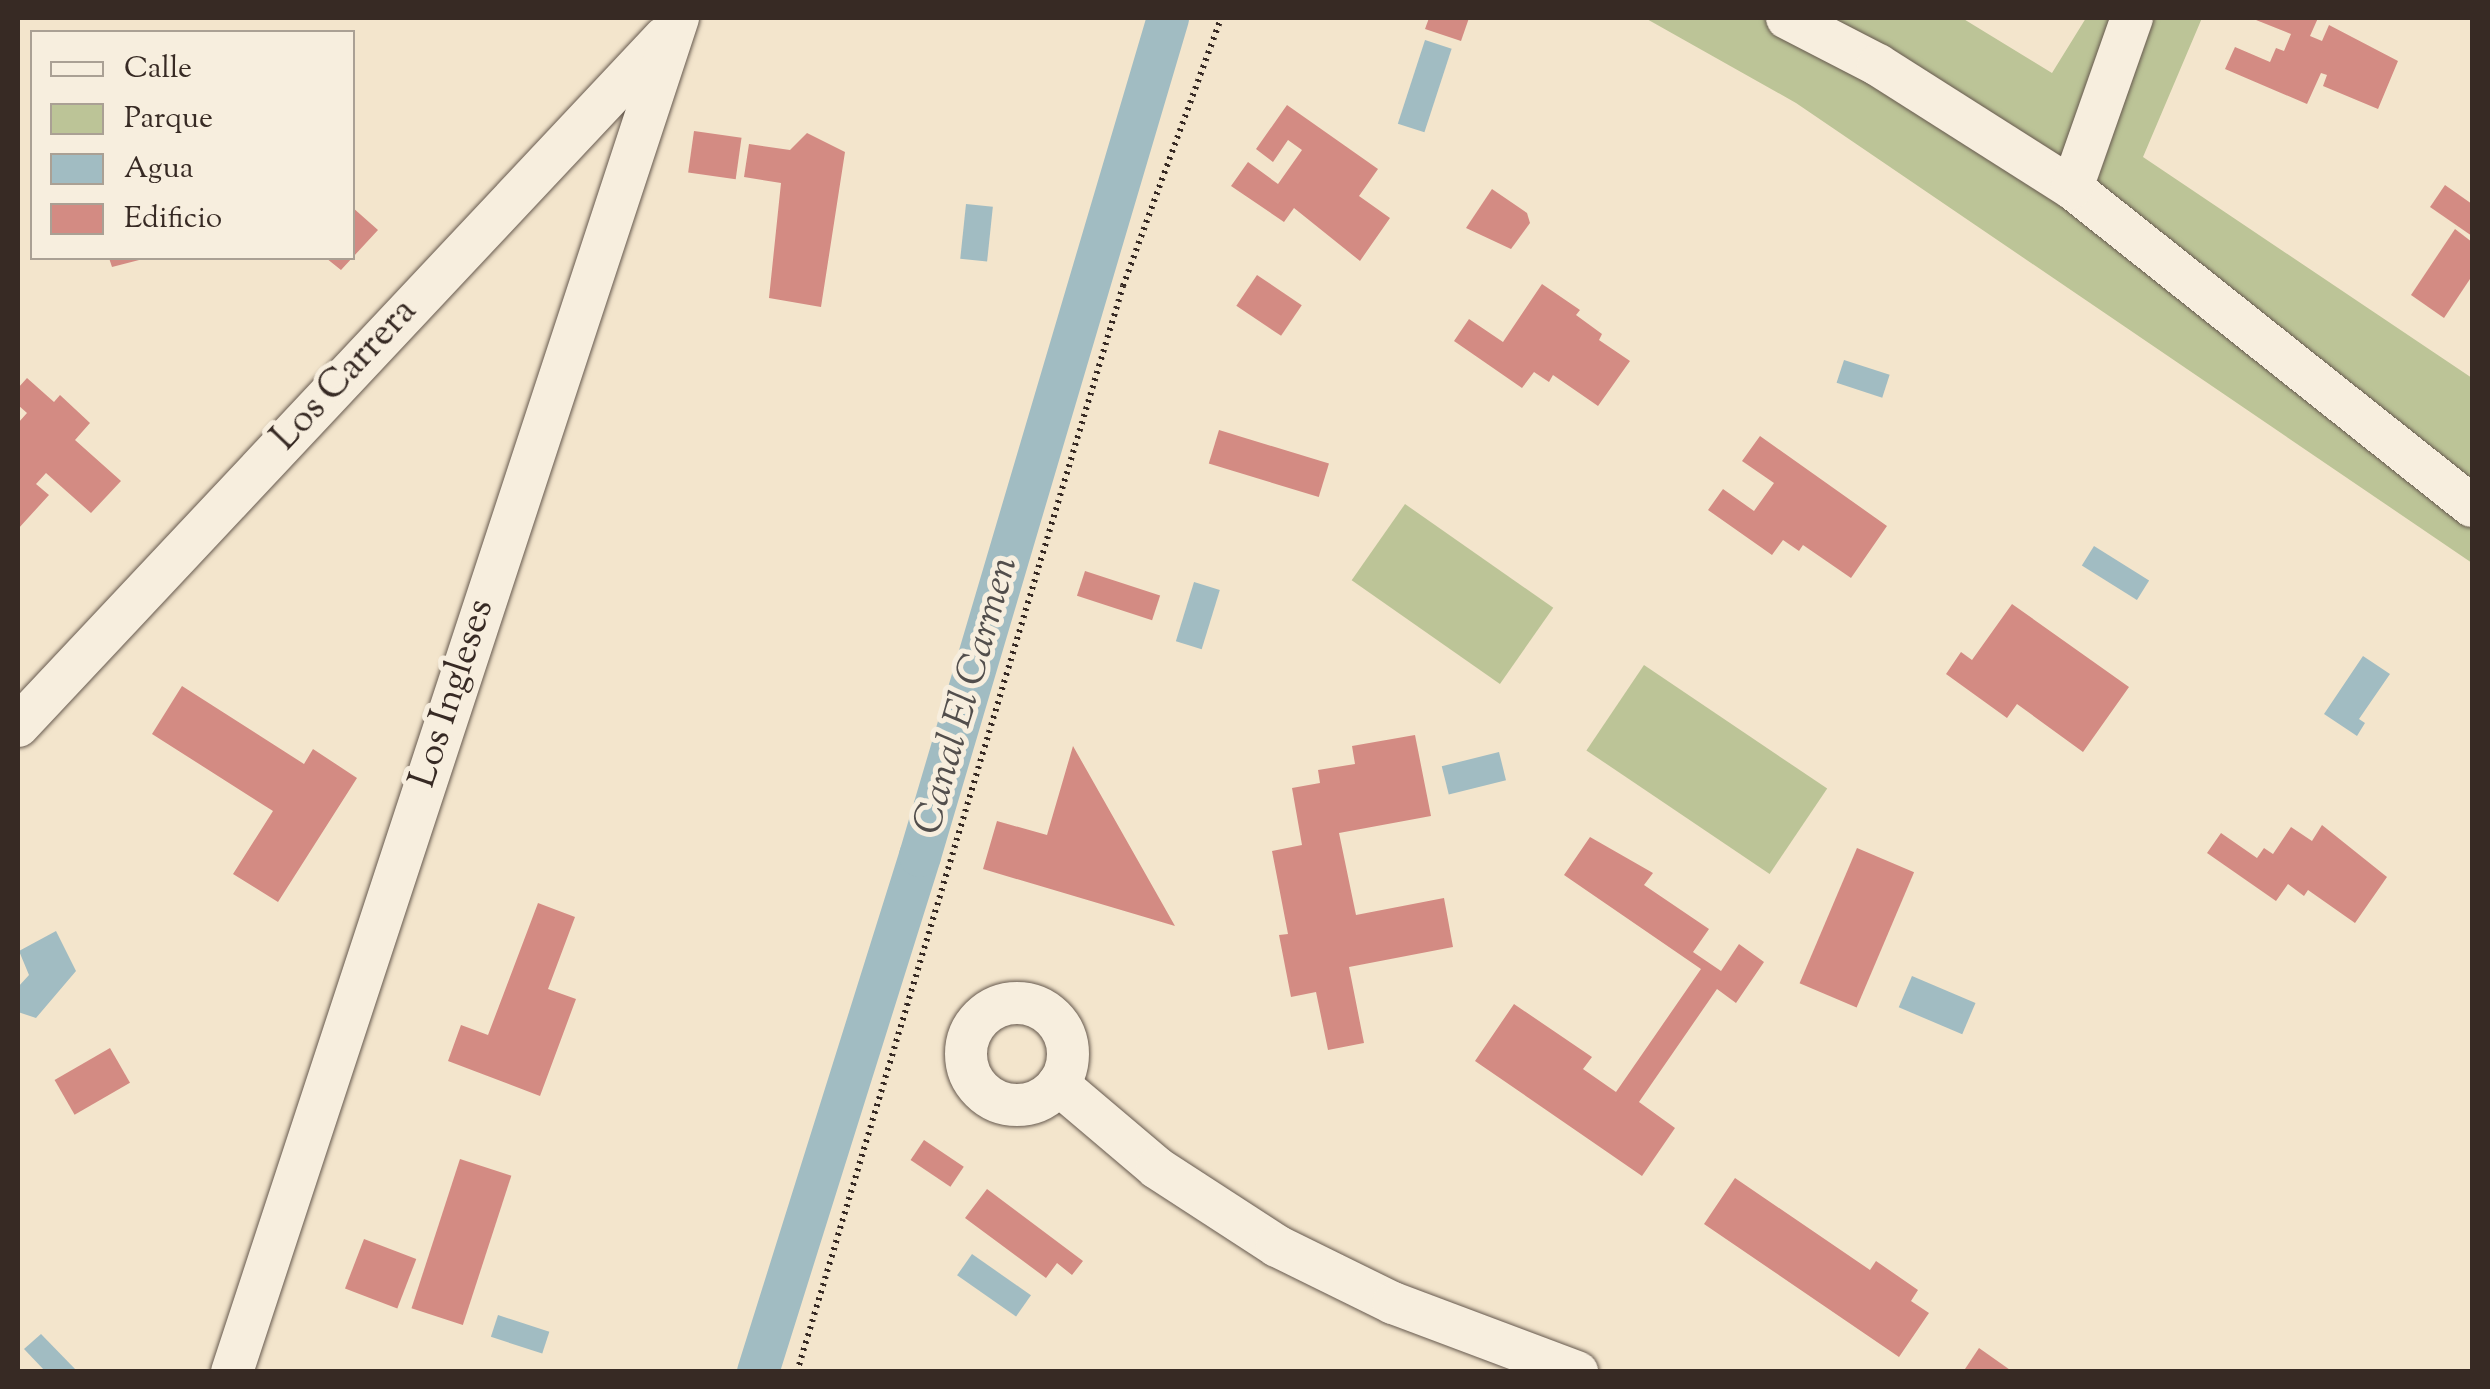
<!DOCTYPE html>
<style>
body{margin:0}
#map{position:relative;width:2490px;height:1389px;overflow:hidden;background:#f3e5cc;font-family:"Sorts Mill Goudy",serif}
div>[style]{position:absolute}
.green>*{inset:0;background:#bcc497;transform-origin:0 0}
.water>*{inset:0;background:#a1bcc2;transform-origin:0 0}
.canal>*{height:42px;margin:-21px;padding:0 21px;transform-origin:21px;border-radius:21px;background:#a1bcc2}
.building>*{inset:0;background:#d38b83;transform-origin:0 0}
.path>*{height:6px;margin-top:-3px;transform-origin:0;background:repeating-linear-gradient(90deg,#372a24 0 2.5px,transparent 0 7.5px)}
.roads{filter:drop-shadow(0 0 2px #66594e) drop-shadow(0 0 2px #66594e)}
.street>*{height:42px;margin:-21px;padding:0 21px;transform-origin:21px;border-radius:21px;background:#f7eede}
.street>.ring{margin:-21px;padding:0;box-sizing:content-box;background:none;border:42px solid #f7eede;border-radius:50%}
span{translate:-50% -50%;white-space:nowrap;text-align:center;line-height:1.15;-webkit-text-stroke:10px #f7eede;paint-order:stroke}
.street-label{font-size:38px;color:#372a24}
.water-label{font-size:40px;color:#524e4c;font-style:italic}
.frame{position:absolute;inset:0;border:20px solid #372a24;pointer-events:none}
.legend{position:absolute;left:30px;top:30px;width:325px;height:230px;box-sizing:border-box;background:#f7eede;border:2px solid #aaa094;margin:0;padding:12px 18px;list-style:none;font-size:30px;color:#372a24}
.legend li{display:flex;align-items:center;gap:20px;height:50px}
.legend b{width:50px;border:2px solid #aaa094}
</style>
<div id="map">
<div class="green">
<div style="clip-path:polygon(1645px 18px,1962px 18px,2052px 73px,2086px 18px,2202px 18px,2143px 157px,2472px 378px,2472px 563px,1796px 103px)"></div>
<div style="left:1405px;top:504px;width:181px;height:93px;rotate:35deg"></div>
<div style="left:1644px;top:665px;width:221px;height:103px;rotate:34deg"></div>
</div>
<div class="water">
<div style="left:1425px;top:40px;width:28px;height:88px;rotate:18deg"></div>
<div style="left:966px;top:204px;width:27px;height:55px;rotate:6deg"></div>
<div style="left:1844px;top:360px;width:48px;height:24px;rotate:18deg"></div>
<div style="left:2094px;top:546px;width:65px;height:23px;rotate:32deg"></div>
<div style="left:1194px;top:582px;width:27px;height:62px;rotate:17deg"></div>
<div style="clip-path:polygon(2363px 656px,2390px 674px,2359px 719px,2365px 723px,2357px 736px,2324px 714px)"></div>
<div style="left:1499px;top:752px;width:29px;height:59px;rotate:76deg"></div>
<div style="clip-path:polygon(56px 931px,76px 971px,36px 1018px,18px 1012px,18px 987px,29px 975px,19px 951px)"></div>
<div style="left:1912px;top:976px;width:69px;height:34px;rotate:23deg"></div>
<div style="left:972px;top:1254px;width:72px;height:26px;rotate:35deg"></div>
<div style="left:498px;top:1315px;width:54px;height:23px;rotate:18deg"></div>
<div style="clip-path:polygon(41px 1334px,77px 1371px,45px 1371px,24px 1349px)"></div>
</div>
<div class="canal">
<div style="left:758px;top:1372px;width:541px;rotate:-72.57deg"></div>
<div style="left:920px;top:856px;width:874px;rotate:-73.51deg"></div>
</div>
<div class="building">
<div style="clip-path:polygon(1429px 18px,1469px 18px,1461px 41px,1425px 29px)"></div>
<div style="clip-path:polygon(2251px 18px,2318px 18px,2310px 36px,2322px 41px,2329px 25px,2398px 61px,2378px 109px,2323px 86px,2327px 75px,2321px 73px,2307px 104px,2225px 69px,2235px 47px,2270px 62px,2276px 48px,2284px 51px,2291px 34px)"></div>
<div style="clip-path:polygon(1287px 105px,1378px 169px,1359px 196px,1390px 218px,1360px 261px,1294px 208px,1284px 222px,1231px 186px,1248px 162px,1278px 184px,1302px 150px,1288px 140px,1273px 162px,1256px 149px)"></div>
<div style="left:694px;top:131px;width:48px;height:42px;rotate:8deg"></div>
<div style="clip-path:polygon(807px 133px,845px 152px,821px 307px,769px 298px,781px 183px,744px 177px,749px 144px,790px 150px)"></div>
<div style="clip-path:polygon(2445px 185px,2472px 204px,2472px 236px,2430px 207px)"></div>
<div style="clip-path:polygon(1492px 189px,1527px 213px,1530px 223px,1511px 249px,1466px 228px)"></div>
<div style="clip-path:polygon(352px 207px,378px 230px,341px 270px,326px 258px,352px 258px)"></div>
<div style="clip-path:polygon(2455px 229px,2472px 242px,2472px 276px,2444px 318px,2411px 295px)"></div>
<div style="clip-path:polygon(109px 258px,143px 258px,143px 259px,112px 267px)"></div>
<div style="left:1257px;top:275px;width:54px;height:37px;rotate:34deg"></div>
<div style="clip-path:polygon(1542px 284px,1580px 310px,1576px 315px,1602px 334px,1599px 340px,1630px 361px,1598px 406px,1553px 375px,1549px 382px,1534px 372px,1522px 388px,1454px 341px,1469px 319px,1503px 342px)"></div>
<div style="clip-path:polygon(27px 378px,54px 402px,60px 395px,90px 423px,75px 440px,121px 481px,91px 513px,46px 473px,36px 484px,49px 495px,18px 529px,18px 423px,27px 413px,18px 405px,18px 388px)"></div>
<div style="left:1219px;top:430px;width:115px;height:35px;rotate:17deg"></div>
<div style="clip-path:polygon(1760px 436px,1887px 526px,1851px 578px,1803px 545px,1799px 551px,1783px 540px,1772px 555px,1708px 510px,1723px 489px,1754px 511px,1774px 483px,1742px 461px)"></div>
<div style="left:1085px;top:571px;width:79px;height:26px;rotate:18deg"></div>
<div style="clip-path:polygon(2012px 604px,2129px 687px,2083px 752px,2017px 704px,2007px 718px,1946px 674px,1961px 652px,1972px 660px)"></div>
<div style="clip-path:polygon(182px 686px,304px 764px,313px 749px,357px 778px,278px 902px,233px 874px,273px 811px,152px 734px)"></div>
<div style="clip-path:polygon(1415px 735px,1431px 816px,1339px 833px,1356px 915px,1444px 898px,1453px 947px,1349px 967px,1364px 1043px,1328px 1050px,1316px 992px,1291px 997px,1279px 935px,1288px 934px,1272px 851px,1302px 845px,1292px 788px,1320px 783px,1318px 770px,1355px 764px,1352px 746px)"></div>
<div style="clip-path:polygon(1073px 746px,1175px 926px,983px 869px,997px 821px,1047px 835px)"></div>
<div style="clip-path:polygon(2322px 825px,2387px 877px,2355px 923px,2308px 890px,2304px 896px,2288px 884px,2276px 901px,2207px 853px,2221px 833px,2257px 858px,2264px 848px,2273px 854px,2291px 827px,2312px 841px)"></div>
<div style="clip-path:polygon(1590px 837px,1653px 873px,1644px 885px,1709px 929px,1693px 952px,1721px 971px,1739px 944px,1764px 962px,1736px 1003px,1717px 989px,1639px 1102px,1675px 1128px,1642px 1176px,1475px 1061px,1514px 1004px,1592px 1057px,1583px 1069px,1616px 1092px,1701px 969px,1564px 875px)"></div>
<div style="left:1857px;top:848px;width:62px;height:147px;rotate:23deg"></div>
<div style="clip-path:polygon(538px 903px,575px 917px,548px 989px,576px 999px,540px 1096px,448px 1061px,461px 1025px,488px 1035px)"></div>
<div style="left:110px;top:1048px;width:40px;height:64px;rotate:60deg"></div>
<div style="left:924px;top:1140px;width:48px;height:24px;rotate:34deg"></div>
<div style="left:460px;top:1159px;width:54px;height:157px;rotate:18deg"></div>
<div style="clip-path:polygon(1735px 1178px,1870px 1270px,1876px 1261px,1918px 1290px,1911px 1301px,1929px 1313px,1899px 1357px,1704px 1224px)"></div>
<div style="clip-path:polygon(987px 1189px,1083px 1261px,1072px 1275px,1057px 1263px,1046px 1278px,965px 1218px)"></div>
<div style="left:364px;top:1239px;width:56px;height:53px;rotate:21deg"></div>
<div style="clip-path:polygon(1979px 1348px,2013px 1372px,1963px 1372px)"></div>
</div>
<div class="path">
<div style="left:797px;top:1372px;width:1134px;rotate:-73.29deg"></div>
<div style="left:1123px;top:286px;width:285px;rotate:-69.9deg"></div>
</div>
<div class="roads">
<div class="street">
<div style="left:1787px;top:18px;width:102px;rotate:27.3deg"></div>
<div style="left:1878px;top:65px;width:230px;rotate:32.4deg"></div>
<div style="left:2072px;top:188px;width:511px;rotate:38.48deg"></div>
<div style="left:2072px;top:188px;width:180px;rotate:-70.6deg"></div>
<div style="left:18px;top:726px;width:944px;rotate:-46.8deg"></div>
<div class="ring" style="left:966px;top:1003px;width:60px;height:60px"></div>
<div style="left:1058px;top:1084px;width:130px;rotate:40.3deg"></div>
<div style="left:1157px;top:1168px;width:143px;rotate:33deg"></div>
<div style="left:1277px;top:1246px;width:129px;rotate:26.2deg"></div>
<div style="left:1393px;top:1303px;width:197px;rotate:20.6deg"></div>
<div style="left:232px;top:1372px;width:1426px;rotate:-71.77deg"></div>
</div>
</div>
<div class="street-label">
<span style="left:346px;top:376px;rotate:-47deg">Los Carrera</span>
<span style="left:454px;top:694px;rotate:-72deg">Los Ingleses</span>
</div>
<div class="water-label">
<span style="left:968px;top:696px;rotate:-74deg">Canal El Carmen</span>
</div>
<div class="frame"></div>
<ul class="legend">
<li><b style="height:12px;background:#f7eede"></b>Calle</li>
<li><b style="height:28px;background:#bcc497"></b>Parque</li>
<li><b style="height:28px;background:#a1bcc2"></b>Agua</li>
<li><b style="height:28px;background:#d38b83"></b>Edificio</li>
</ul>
</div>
